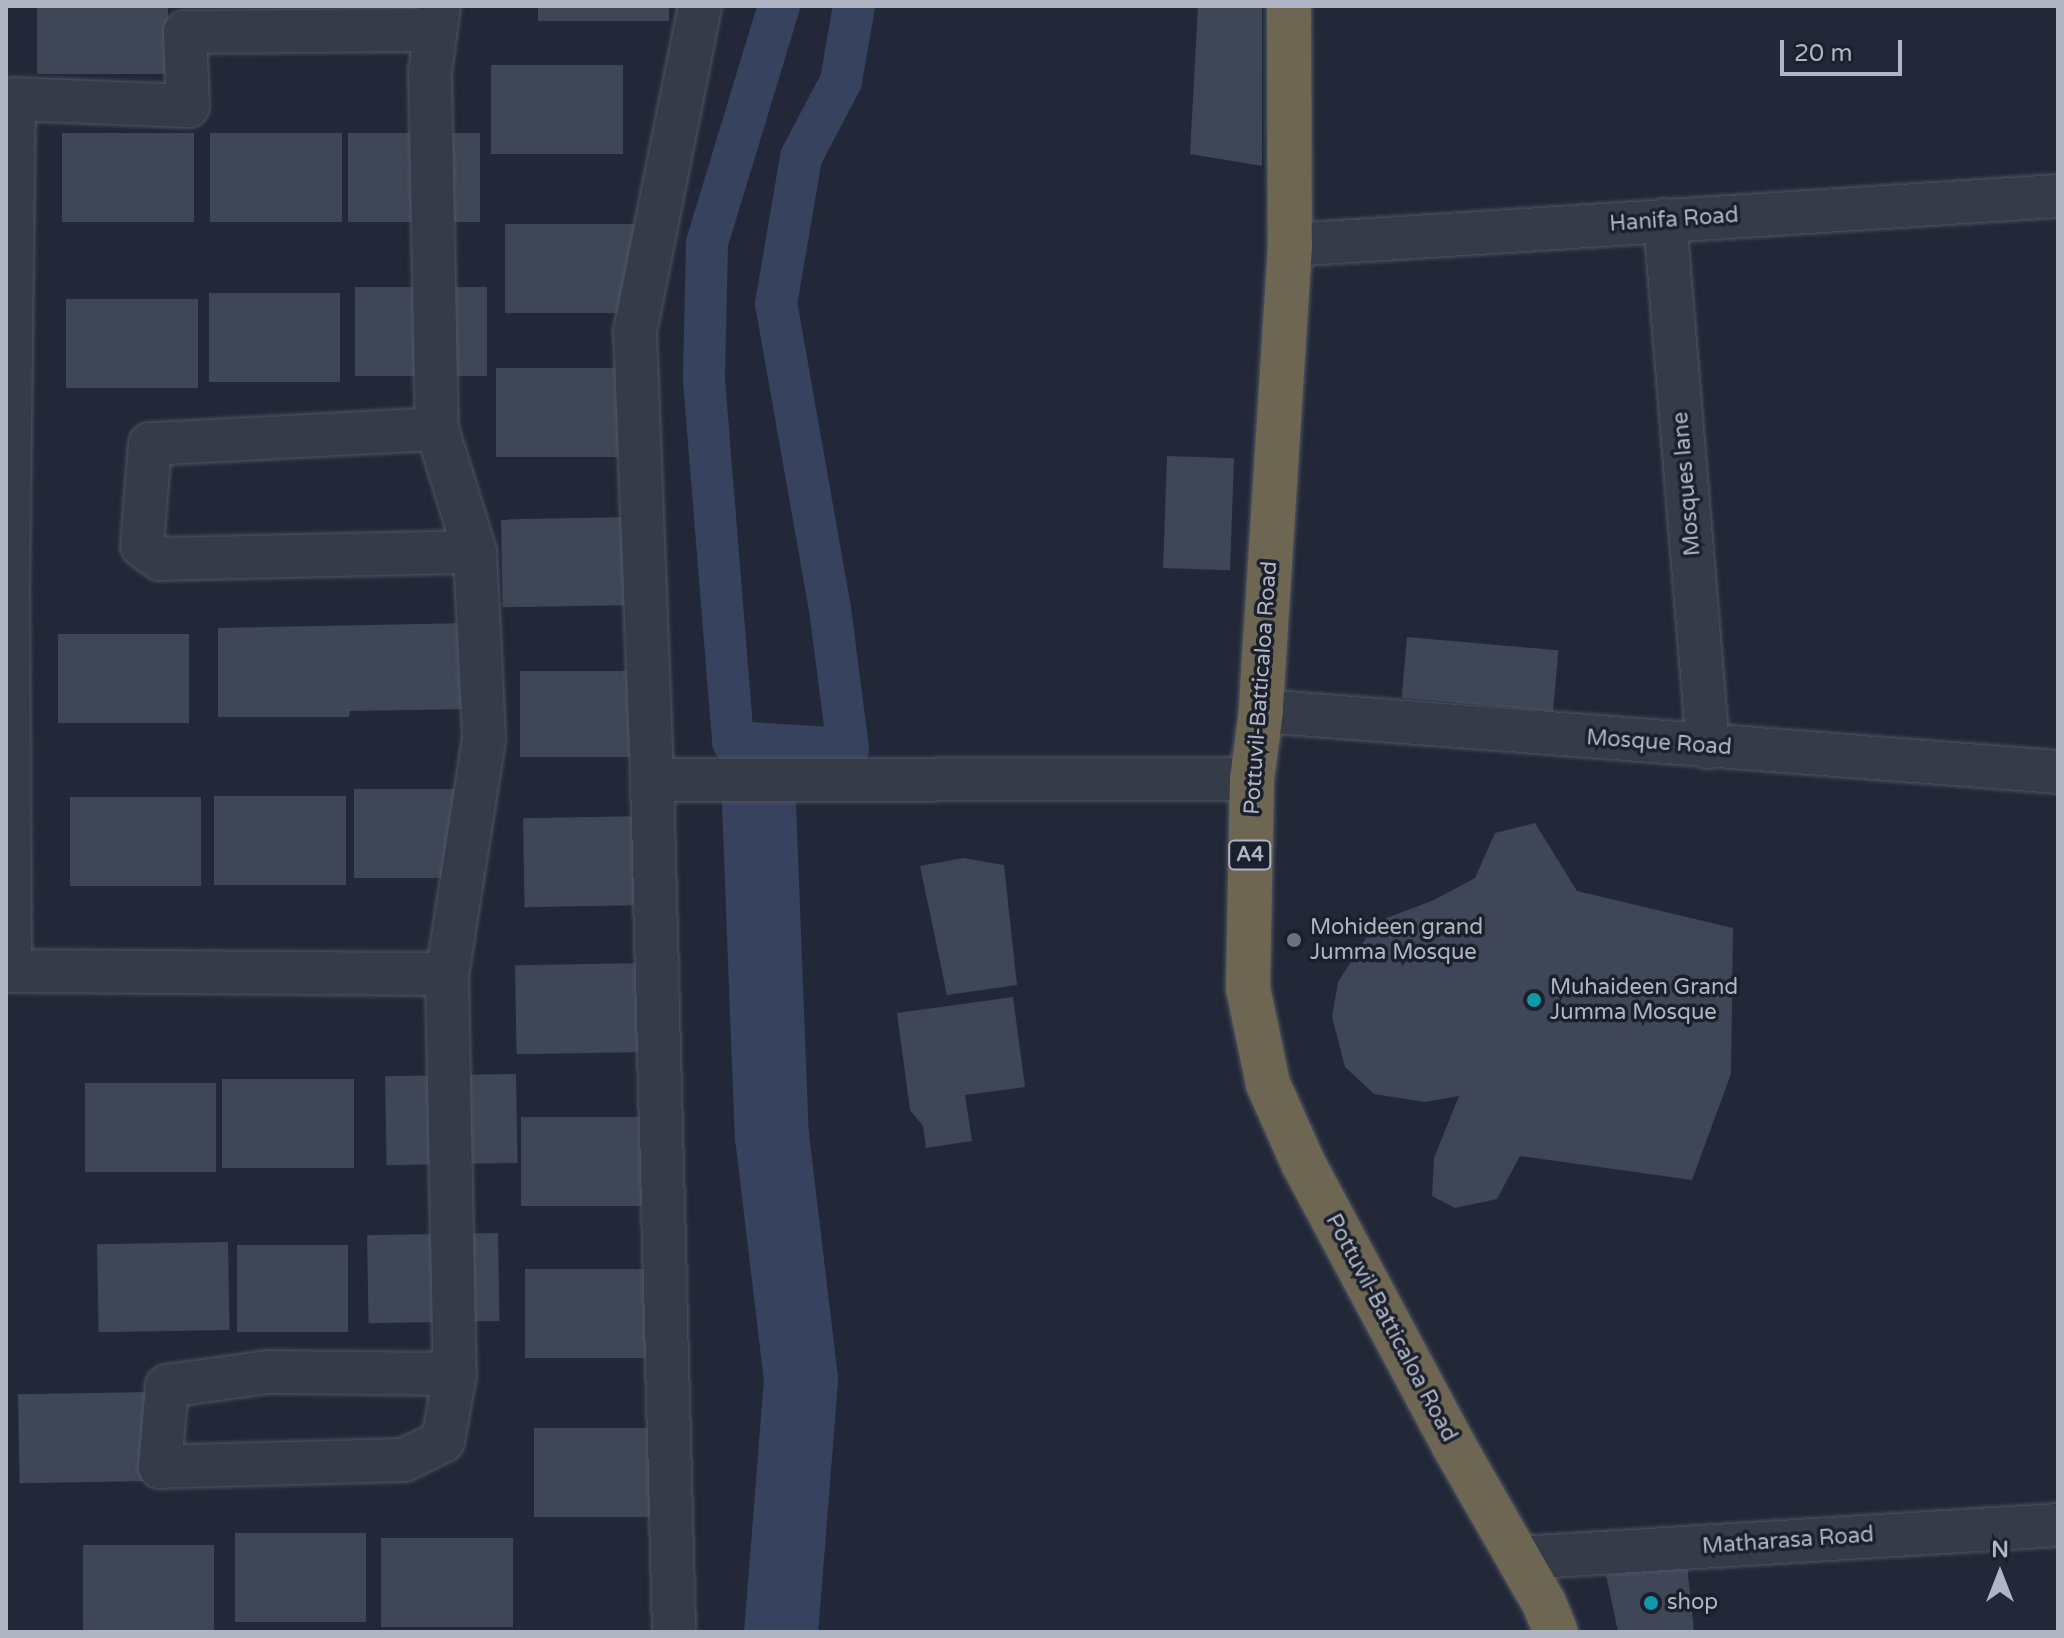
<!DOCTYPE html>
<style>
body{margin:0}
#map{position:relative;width:2064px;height:1638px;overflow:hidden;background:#222837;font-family:"Varela Round",sans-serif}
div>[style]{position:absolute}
.canal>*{height:42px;margin:-21px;padding:0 21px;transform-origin:21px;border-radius:21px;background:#36425e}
.river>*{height:74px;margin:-37px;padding:0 37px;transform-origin:37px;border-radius:37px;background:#36425e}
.building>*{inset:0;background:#3e4657;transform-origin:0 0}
.roads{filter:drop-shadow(0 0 2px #505562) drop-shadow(0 0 2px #505562)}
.street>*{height:42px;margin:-21px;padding:0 21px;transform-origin:21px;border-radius:21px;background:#353b48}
.highway>*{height:44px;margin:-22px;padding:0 22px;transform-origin:22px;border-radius:22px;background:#6d6653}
.dots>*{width:22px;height:22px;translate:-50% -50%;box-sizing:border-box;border:4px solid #1b202c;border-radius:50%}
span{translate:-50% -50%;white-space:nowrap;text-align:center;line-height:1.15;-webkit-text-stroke:7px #1b202c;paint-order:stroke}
.shield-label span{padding:2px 6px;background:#1b202c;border:2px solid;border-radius:6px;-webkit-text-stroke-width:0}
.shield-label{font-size:20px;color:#b0b5c4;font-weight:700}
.street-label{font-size:22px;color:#b0b5c4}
.poi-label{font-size:22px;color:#b0b5c4}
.left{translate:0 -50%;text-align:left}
.frame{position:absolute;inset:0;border:8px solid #b0b5c4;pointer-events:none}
.north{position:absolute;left:1960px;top:1534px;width:80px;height:80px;-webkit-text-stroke:6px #1b202c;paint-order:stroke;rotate:0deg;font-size:22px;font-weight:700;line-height:32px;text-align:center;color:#b0b5c4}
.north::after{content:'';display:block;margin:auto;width:28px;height:36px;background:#b0b5c4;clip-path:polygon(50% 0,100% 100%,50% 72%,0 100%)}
.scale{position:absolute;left:1780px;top:40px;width:122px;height:36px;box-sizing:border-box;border:4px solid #b0b5c4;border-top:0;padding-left:10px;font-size:24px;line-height:28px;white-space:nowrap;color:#b0b5c4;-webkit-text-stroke:6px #1b202c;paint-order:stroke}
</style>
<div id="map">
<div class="canal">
<div style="left:779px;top:6px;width:248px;rotate:106.9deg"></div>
<div style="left:707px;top:243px;width:137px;rotate:91.3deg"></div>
<div style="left:704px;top:380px;width:363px;rotate:85.4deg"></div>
<div style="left:733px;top:742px;width:115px;rotate:3.5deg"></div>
<div style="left:848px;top:749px;width:141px;rotate:-97.3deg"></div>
<div style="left:830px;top:609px;width:310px;rotate:-100deg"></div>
<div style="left:776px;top:304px;width:149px;rotate:-80.3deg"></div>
<div style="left:801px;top:157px;width:86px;rotate:-62.2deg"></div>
<div style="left:841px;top:81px;width:76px;rotate:-80.2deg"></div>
</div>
<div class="river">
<div style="left:758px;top:778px;width:358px;rotate:87.8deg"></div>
<div style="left:772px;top:1136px;width:246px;rotate:83.2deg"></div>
<div style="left:801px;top:1380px;width:253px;rotate:94.5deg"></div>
</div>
<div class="building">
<div style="left:37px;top:6px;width:131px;height:68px"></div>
<div style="left:538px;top:6px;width:131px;height:15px"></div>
<div style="clip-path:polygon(1198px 6px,1262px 6px,1262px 166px,1190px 154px)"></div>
<div style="left:623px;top:65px;width:89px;height:132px;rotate:90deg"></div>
<div style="left:194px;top:133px;width:89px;height:132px;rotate:90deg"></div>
<div style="left:342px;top:133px;width:89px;height:132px;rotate:90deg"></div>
<div style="left:480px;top:133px;width:89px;height:132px;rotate:90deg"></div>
<div style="left:505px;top:224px;width:131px;height:89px"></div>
<div style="left:487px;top:287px;width:89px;height:132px;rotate:90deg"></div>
<div style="left:209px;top:293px;width:131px;height:89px"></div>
<div style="left:198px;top:299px;width:89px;height:132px;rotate:90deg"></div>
<div style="left:628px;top:368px;width:89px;height:132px;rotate:90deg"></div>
<div style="left:1167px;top:456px;width:67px;height:112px;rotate:2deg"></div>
<div style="left:632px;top:517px;width:88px;height:131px;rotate:89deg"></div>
<div style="clip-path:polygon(471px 623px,473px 709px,350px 711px,349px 717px,218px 717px,218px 628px)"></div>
<div style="left:189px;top:634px;width:89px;height:131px;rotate:90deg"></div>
<div style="left:1407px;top:637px;width:152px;height:61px;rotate:5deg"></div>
<div style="left:520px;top:671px;width:126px;height:86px"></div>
<div style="left:354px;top:789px;width:131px;height:89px"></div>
<div style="left:214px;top:796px;width:132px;height:89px"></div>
<div style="left:201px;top:797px;width:89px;height:131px;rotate:90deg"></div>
<div style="left:646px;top:816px;width:89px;height:123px;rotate:89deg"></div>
<div style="clip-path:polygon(1535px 823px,1577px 891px,1733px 928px,1731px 1074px,1692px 1180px,1520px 1156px,1497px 1199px,1455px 1208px,1432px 1196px,1434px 1158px,1459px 1096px,1425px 1102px,1374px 1094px,1345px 1067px,1332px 1017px,1338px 982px,1376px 922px,1434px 900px,1475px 878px,1495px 833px)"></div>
<div style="clip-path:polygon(963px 858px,1004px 865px,1017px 985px,947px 995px,920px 866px)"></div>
<div style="left:646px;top:963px;width:89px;height:131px;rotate:89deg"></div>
<div style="clip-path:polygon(1013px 997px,1025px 1087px,965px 1095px,972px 1141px,926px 1148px,923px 1126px,910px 1110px,897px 1013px)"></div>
<div style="left:516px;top:1074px;width:89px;height:131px;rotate:89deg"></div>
<div style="left:354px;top:1079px;width:89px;height:132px;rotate:90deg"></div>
<div style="left:85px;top:1083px;width:131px;height:89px"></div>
<div style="left:521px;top:1117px;width:131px;height:89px"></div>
<div style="left:498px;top:1233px;width:88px;height:131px;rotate:89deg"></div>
<div style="left:228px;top:1242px;width:88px;height:131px;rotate:89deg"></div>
<div style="left:237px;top:1245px;width:111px;height:87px"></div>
<div style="left:657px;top:1269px;width:89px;height:132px;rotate:90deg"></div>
<div style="left:149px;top:1392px;width:89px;height:131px;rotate:89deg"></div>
<div style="left:666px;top:1428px;width:89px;height:132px;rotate:90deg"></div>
<div style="left:235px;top:1533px;width:131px;height:89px"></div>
<div style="left:381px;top:1538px;width:132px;height:89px"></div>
<div style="left:83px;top:1545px;width:131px;height:87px"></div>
<div style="clip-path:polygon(1687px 1564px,1694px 1632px,1618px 1632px,1606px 1575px)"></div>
</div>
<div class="roads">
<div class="street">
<div style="left:439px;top:6px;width:67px;rotate:97.8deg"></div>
<div style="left:430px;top:72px;width:357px;rotate:88.9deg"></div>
<div style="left:437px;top:429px;width:129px;rotate:72.8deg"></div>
<div style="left:475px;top:552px;width:187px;rotate:87.2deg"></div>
<div style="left:484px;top:739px;width:238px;rotate:98.9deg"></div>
<div style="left:447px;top:974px;width:400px;rotate:88.9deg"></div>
<div style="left:455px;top:1374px;width:68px;rotate:100.2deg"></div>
<div style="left:443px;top:1441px;width:43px;rotate:154deg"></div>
<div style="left:404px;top:1460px;width:244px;rotate:178.4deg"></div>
<div style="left:160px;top:1467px;width:81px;rotate:-85.1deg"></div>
<div style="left:167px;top:1386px;width:102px;rotate:-7.9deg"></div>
<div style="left:268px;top:1372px;width:187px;rotate:0.6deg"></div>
<div style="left:700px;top:6px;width:332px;rotate:101.3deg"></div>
<div style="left:635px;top:332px;width:448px;rotate:87.8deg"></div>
<div style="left:652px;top:780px;width:600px;rotate:-0.1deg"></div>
<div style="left:434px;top:30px;width:249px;rotate:179.5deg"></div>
<div style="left:185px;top:32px;width:74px;rotate:87.7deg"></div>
<div style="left:188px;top:106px;width:174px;rotate:-177.7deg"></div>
<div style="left:14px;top:99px;width:484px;rotate:90.7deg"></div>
<div style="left:8px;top:583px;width:388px;rotate:89.7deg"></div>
<div style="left:10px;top:971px;width:437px;rotate:0.4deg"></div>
<div style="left:1665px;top:220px;width:529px;rotate:85.34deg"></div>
<div style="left:1290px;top:245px;width:770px;rotate:-3.65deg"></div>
<div style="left:437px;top:429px;width:287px;rotate:177deg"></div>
<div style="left:150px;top:444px;width:102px;rotate:94.5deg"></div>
<div style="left:142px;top:546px;width:22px;rotate:36deg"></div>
<div style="left:160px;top:559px;width:315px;rotate:-1.3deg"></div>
<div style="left:1261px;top:711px;width:799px;rotate:4.38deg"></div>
<div style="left:652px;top:780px;width:852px;rotate:88.52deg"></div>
<div style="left:1519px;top:1558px;width:540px;rotate:-3.5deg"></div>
</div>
<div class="highway">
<div style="left:1289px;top:6px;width:239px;rotate:89.8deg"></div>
<div style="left:1290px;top:245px;width:467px;rotate:93.6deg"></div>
<div style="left:1261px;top:711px;width:69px;rotate:97.5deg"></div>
<div style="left:1252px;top:779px;width:209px;rotate:91.1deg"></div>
<div style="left:1248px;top:988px;width:98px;rotate:78.2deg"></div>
<div style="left:1268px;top:1084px;width:86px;rotate:66.1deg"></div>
<div style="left:1303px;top:1163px;width:321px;rotate:61.9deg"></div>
<div style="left:1454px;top:1446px;width:181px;rotate:60.2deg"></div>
<div style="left:1544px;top:1603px;width:31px;rotate:68deg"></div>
</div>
</div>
<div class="dots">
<div style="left:1294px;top:940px;background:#6b7280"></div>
<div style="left:1534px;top:1000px;background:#0f9aa8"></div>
<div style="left:1651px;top:1603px;background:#0f9aa8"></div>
</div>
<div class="shield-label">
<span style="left:1250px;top:855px">A4</span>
</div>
<div class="street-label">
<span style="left:1674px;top:220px;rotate:-4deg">Hanifa Road</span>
<span style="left:1687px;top:484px;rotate:-95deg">Mosques lane</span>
<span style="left:1261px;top:688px;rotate:-86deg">Pottuvil-Batticaloa Road</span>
<span style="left:1659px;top:743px;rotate:4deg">Mosque Road</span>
<span style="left:1391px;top:1328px;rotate:62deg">Pottuvil-Batticaloa Road</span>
<span style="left:1788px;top:1541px;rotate:-4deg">Matharasa Road</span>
</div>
<div class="poi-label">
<span class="left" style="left:1310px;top:940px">Mohideen grand<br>Jumma Mosque</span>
<span class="left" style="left:1550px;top:1000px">Muhaideen Grand<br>Jumma Mosque</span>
<span class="left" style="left:1667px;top:1603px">shop</span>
</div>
<div class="frame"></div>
<div class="north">N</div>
<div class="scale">20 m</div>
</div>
